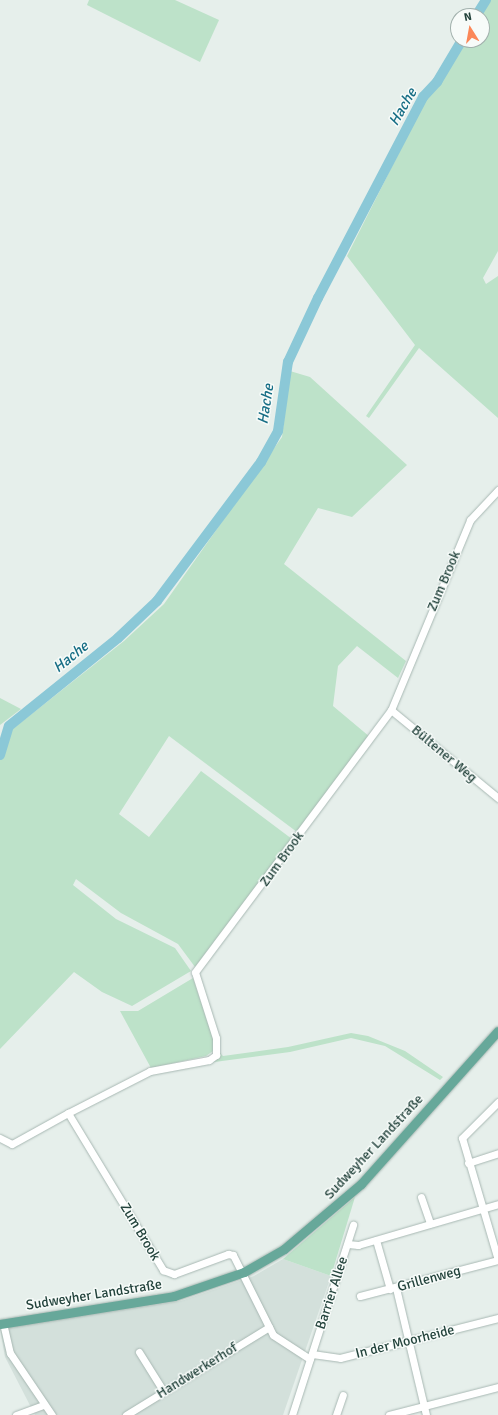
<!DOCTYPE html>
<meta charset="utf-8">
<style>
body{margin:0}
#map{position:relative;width:498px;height:1415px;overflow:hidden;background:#e6efeb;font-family:Signika,sans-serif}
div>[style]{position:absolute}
.built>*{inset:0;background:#d3e0db}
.green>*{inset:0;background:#bde2c9}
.river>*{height:10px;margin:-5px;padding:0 5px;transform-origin:5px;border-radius:5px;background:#8bc8d7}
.roads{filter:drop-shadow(0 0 1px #a8b8b3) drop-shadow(0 0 1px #a8b8b3)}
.minor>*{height:7px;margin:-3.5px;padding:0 3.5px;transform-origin:3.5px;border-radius:3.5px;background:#fff}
.major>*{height:9px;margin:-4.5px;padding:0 4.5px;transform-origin:4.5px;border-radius:4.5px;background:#67a89a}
span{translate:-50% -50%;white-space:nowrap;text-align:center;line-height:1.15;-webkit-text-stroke:3px #f7fbf9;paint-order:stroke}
.street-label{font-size:14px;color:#23433c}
.water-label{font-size:15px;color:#176e85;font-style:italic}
.north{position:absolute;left:450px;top:8px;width:40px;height:40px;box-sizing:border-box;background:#f7fbf9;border:1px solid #a2b1ad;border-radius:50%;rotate:349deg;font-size:11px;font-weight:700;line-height:16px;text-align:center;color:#23433c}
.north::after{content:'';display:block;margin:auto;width:14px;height:18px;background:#fb8758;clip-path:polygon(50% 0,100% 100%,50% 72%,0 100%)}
</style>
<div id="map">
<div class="built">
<div style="clip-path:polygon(283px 1259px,331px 1276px,283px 1415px,35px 1415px,5px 1357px,0 1328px,181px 1301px,254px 1276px)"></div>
</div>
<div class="green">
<div style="clip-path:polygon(89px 0,175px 0,219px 20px,200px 62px,87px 5px)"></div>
<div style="clip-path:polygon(489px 0,498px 0,498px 251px,483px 278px,486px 284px,498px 276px,498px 418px,419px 348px,369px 418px,366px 416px,415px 345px,347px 256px,426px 99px,463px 40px,482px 40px,482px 16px,479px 16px)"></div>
<div style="clip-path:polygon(290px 371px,310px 377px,407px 465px,352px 517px,318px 508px,284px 564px,406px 661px,398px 678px,357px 646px,338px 666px,333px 706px,370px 737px,297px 832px,169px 736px,119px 814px,149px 837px,201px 771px,292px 839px,195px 967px,178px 944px,121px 913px,76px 879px,73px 885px,116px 919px,175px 948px,191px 971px,132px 1006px,102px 992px,74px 972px,0 1049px,0 739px,124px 641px,164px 604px,282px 437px)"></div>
<div style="clip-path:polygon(0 698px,21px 709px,0 725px)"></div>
<div style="clip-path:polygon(193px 978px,214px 1042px,213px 1051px,206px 1056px,151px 1068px,120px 1011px,138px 1011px)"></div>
<div style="clip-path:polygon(351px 1033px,368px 1036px,405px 1051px,443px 1077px,440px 1080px,385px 1046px,351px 1038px,290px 1052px,207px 1063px,220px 1053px,223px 1056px,288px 1047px)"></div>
<div style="clip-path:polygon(355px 1197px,331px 1276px,283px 1259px)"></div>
</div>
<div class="river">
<div style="left:476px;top:16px;width:19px;rotate:-58deg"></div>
<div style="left:0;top:755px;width:30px;rotate:-73deg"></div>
<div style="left:9px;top:726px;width:140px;rotate:-38.9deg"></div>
<div style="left:118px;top:638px;width:54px;rotate:-43.5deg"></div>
<div style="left:157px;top:601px;width:174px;rotate:-53.2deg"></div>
<div style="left:261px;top:462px;width:35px;rotate:-61deg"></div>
<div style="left:278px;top:431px;width:70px;rotate:-81.8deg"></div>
<div style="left:288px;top:362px;width:71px;rotate:-64.9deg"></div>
<div style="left:318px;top:298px;width:227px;rotate:-62.4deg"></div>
<div style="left:423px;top:97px;width:21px;rotate:-47deg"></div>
<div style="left:437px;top:82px;width:49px;rotate:-59.2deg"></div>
</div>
<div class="roads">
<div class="minor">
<div style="left:391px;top:710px;width:139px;rotate:39.4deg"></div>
<div style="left:68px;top:1113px;width:92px;rotate:-27.1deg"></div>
<div style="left:150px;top:1071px;width:60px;rotate:-10.6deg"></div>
<div style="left:209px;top:1060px;width:9px;rotate:-36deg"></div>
<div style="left:216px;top:1055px;width:17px;rotate:-90deg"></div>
<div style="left:216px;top:1038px;width:69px;rotate:-107.7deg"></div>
<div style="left:195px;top:972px;width:327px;rotate:-53.2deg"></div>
<div style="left:391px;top:710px;width:206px;rotate:-67.4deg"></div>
<div style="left:470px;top:520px;width:41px;rotate:-47deg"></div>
<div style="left:0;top:1138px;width:13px;rotate:27deg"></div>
<div style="left:12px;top:1144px;width:64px;rotate:-29deg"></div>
<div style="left:68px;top:1113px;width:184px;rotate:58.8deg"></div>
<div style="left:163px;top:1270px;width:12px;rotate:20deg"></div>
<div style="left:174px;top:1274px;width:58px;rotate:-20.3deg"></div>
<div style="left:228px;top:1254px;width:5px;rotate:11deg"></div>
<div style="left:233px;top:1255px;width:89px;rotate:63.4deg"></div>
<div style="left:273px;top:1335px;width:44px;rotate:33deg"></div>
<div style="left:468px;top:1163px;width:32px;rotate:-18deg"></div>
<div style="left:421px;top:1197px;width:28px;rotate:71deg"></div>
<div style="left:376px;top:1240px;width:51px;rotate:74.1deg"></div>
<div style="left:348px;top:1244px;width:10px;rotate:6deg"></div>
<div style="left:358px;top:1245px;width:146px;rotate:-16.3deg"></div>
<div style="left:498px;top:1260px;width:127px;rotate:-106.4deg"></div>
<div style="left:462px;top:1138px;width:51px;rotate:-45deg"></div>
<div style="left:396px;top:1288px;width:130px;rotate:76.7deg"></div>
<div style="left:360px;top:1296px;width:143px;rotate:-14.6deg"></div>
<div style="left:3px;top:1323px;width:31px;rotate:77deg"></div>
<div style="left:10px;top:1353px;width:75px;rotate:55.9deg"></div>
<div style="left:139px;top:1352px;width:47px;rotate:58deg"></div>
<div style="left:312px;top:1354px;width:28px;rotate:8deg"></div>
<div style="left:340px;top:1358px;width:163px;rotate:-14.2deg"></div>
<div style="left:16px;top:1415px;width:29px;rotate:-20deg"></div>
<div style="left:126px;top:1415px;width:168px;rotate:-31.6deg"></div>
<div style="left:292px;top:1415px;width:200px;rotate:-72.2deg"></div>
<div style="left:336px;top:1415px;width:21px;rotate:-71deg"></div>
<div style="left:389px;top:1415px;width:113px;rotate:-14.4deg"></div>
</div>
<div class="major">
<div style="left:0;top:1324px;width:176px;rotate:-9.1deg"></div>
<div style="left:174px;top:1296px;width:74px;rotate:-18.9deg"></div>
<div style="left:244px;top:1272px;width:46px;rotate:-29.9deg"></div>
<div style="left:284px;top:1249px;width:101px;rotate:-40.2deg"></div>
<div style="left:361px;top:1184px;width:205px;rotate:-48.2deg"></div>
</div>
</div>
<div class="street-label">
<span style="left:444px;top:581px;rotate:-67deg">Zum Brook</span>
<span style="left:444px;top:754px;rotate:40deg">Bültener Weg</span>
<span style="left:282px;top:859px;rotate:-54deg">Zum Brook</span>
<span style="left:374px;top:1147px;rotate:-47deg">Sudweyher Landstraße</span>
<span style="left:140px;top:1232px;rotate:59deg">Zum Brook</span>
<span style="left:429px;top:1279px;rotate:-15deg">Grillenweg</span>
<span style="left:332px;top:1293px;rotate:-72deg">Barrier Allee</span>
<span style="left:94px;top:1295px;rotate:-9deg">Sudweyher Landstraße</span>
<span style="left:405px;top:1342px;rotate:-14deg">In der Moorheide</span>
<span style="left:197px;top:1371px;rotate:-32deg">Handwerkerhof</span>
</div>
<div class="water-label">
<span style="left:403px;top:107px;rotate:-60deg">Hache</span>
<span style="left:266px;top:404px;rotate:-81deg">Hache</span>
<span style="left:71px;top:657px;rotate:-39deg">Hache</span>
</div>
<div class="north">N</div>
</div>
